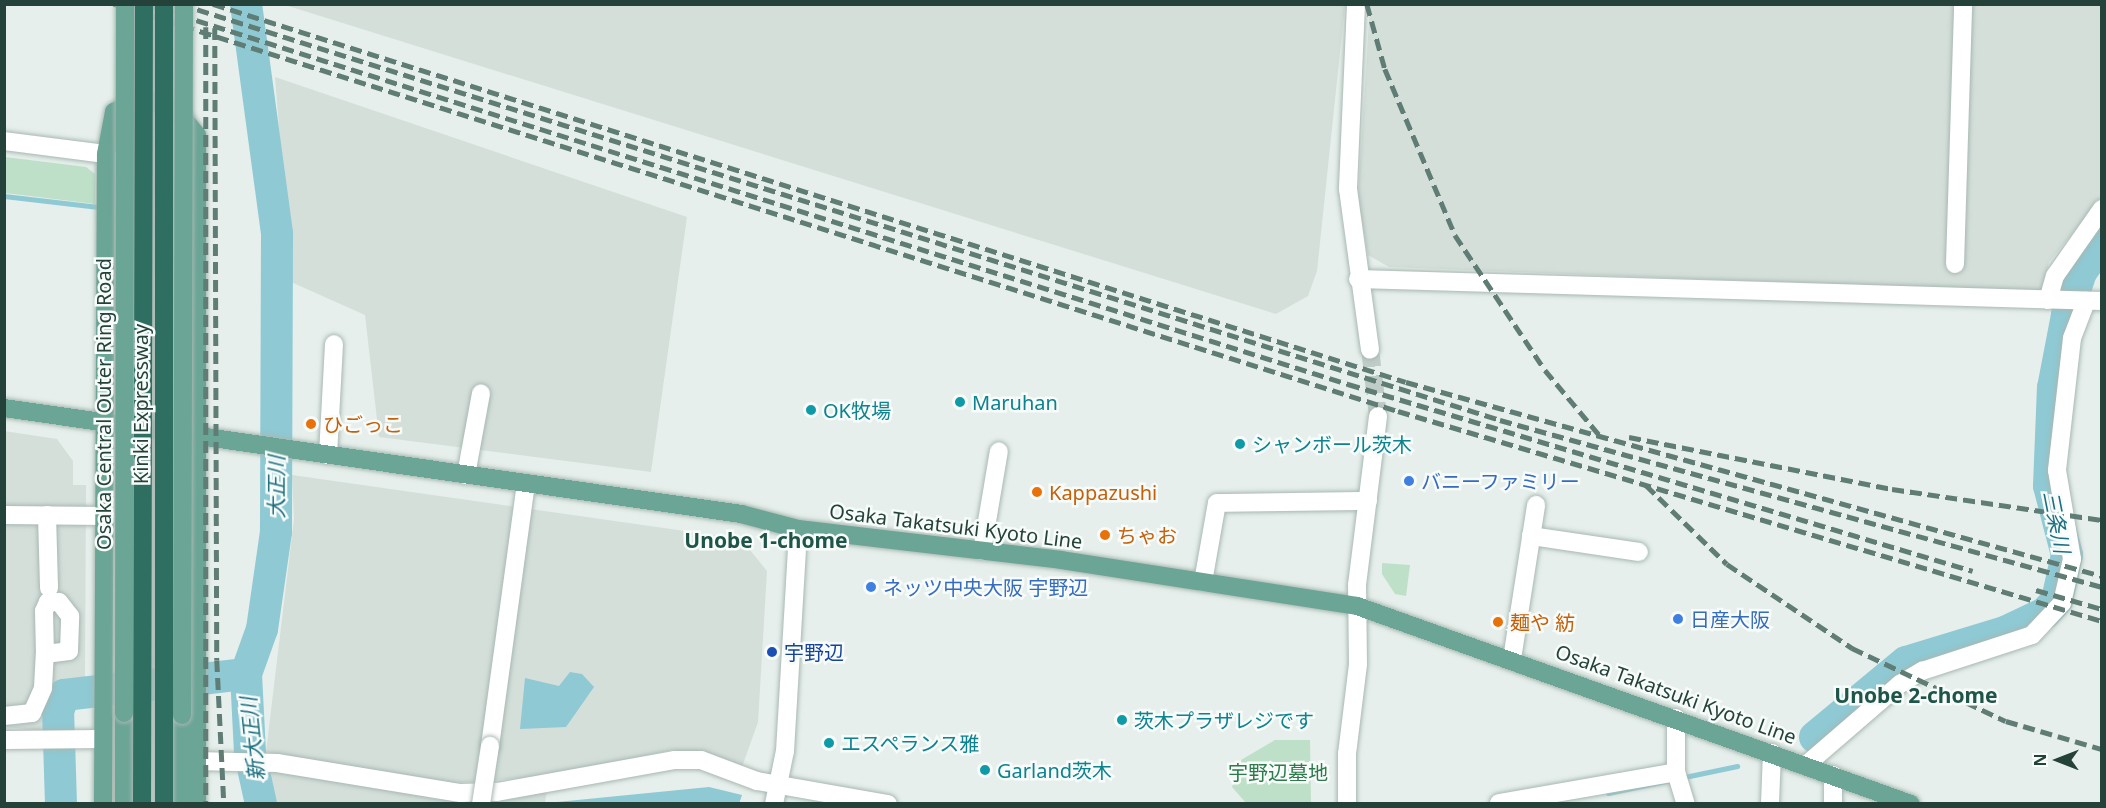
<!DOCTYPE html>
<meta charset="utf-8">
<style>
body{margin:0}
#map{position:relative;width:2106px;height:808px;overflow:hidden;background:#e6efeb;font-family:"Noto Sans","Noto Sans JP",sans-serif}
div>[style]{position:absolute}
.built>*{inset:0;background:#d4dfda}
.green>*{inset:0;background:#bfe0c8}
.water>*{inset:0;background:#8ec9d4}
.stream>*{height:5px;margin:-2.5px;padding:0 2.5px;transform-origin:2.5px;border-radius:2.5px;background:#8ec9d4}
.river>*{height:32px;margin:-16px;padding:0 16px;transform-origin:16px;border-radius:16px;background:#8ec9d4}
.minor-tunnel>*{height:18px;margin-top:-9px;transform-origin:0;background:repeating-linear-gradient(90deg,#bfccc8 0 18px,transparent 0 27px)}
.roads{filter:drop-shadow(0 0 2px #a8b8b2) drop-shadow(0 0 2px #a8b8b2)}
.minor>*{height:18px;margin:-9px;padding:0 9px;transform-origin:9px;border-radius:9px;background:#fff}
.major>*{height:18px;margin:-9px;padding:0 9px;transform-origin:9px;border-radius:9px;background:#6aa596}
.rail>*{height:4.5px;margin-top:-2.25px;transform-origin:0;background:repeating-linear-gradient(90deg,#5f7d75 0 12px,transparent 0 18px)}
.bridges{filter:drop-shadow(0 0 2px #a8b8b2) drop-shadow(0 0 2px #a8b8b2)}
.minor-bridge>*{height:18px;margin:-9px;padding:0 9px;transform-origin:9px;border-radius:9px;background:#fff}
.major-bridge>*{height:18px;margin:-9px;padding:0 9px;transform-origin:9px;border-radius:9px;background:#6aa596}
.highway-bridge>*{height:18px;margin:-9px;padding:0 9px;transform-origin:9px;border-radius:9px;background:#2f6f62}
.dots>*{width:16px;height:16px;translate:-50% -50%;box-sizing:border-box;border:3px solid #f7fbf9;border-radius:50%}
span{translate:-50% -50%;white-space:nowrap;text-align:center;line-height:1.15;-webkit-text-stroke:5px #f7fbf9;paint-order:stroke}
.culture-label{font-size:20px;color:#0d838f}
.left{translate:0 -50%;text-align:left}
.street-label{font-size:20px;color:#24423a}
.food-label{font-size:20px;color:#c56008}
.shop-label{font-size:20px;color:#366cbe}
.transit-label{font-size:20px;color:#164399}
.park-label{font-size:20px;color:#2d7a4b}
.water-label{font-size:21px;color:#1c6f80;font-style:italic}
.neighbourhood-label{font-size:21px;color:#1f5548;font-weight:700}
.frame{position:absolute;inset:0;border:6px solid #24423a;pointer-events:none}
.north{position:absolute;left:2028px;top:730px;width:60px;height:60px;-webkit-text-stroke:4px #f7fbf9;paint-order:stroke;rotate:270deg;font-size:16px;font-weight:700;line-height:24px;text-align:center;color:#24423a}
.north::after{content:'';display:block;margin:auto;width:21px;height:27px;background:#24423a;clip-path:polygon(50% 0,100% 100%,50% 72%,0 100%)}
</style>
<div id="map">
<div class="built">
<div style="clip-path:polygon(285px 5px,1345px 5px,1317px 271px,1308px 296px,1276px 314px)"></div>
<div style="clip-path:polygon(1370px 5px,2101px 5px,2101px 198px,2049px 262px,2042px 292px,1389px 267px,1368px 255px,1358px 197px)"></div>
<div style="clip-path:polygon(275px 77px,687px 217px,651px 472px,379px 437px,365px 315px,291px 282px)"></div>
<div style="clip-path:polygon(4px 431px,57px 439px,73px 461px,73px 485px,86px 485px,85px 678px,59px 682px,45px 703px,44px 731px,5px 727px)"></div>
<div style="clip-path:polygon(292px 475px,741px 539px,767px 571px,758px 722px,741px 770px,672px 750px,549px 776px,452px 783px,266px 752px,294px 519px)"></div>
<div style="clip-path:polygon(267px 770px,451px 799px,547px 789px,545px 803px,274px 803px)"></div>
</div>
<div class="green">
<div style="clip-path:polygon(5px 157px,86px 167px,95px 174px,95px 204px,5px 193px)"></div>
<div style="clip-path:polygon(1382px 563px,1410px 565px,1406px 596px,1395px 594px,1382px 574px)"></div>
<div style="clip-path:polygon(1275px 740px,1310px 740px,1311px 803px,1246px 803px,1232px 787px,1241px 760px)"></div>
</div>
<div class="water">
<div style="clip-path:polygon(570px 672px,582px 674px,594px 687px,566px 727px,520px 729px,525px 678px,559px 686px)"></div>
<div style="clip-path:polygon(709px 787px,742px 795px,739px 804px,547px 803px)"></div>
</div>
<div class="stream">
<div style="left:4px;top:196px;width:95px;rotate:6.7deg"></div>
<div style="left:1608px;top:793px;width:132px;rotate:-11.8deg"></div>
</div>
<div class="river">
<div style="left:246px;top:4px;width:232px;rotate:82.3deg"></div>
<div style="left:277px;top:234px;width:298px;rotate:90.2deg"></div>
<div style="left:276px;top:532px;width:98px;rotate:98.2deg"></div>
<div style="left:262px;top:629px;width:48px;rotate:109.6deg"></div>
<div style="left:246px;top:674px;width:80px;rotate:87.1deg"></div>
<div style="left:250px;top:754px;width:51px;rotate:77.6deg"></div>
<div style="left:1815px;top:737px;width:118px;rotate:-39.5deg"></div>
<div style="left:1906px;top:662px;width:103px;rotate:-16.9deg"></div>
<div style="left:2005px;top:632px;width:44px;rotate:-25.4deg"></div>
<div style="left:2045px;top:613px;width:18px;rotate:-47deg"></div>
<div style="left:2057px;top:600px;width:46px;rotate:-77.5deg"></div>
<div style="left:2067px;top:555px;width:71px;rotate:-104.6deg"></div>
<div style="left:2049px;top:486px;width:98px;rotate:-87.7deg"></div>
<div style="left:2053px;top:388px;width:74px;rotate:-79.1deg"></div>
<div style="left:2067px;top:315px;width:45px;rotate:-72deg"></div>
<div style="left:2081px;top:272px;width:36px;rotate:-54deg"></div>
<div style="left:61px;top:804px;width:93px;rotate:-91.8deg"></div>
<div style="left:58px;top:711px;width:17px;rotate:-69deg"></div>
<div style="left:64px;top:695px;width:183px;rotate:-6.6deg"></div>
</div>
<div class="minor-tunnel">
<div style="left:1370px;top:349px;width:67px;rotate:83.2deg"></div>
</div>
<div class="roads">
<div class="minor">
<div style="left:1356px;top:4px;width:185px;rotate:92.5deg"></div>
<div style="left:1348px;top:189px;width:162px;rotate:82.2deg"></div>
<div style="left:4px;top:141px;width:103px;rotate:7.3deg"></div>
<div style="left:1955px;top:264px;width:260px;rotate:-88.2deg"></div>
<div style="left:1358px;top:279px;width:744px;rotate:1.69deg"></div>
<div style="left:2048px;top:300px;width:25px;rotate:-74deg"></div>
<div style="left:2055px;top:276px;width:82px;rotate:-55deg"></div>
<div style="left:328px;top:455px;width:111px;rotate:-86.9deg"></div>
<div style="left:466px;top:475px;width:83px;rotate:-79.6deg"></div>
<div style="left:4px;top:515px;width:101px;rotate:0.6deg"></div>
<div style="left:47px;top:515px;width:73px;rotate:88.4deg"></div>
<div style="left:1531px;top:536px;width:109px;rotate:8.4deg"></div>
<div style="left:982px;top:551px;width:101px;rotate:-80.4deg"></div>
<div style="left:1203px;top:582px;width:80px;rotate:-80deg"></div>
<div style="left:1217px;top:503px;width:151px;rotate:-0.8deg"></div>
<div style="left:1512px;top:659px;width:156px;rotate:-81.1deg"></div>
<div style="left:4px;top:716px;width:28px;rotate:-6deg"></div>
<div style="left:32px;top:713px;width:27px;rotate:-66deg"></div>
<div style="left:43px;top:688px;width:34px;rotate:-87deg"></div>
<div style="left:45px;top:654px;width:24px;rotate:-7deg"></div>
<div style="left:69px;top:651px;width:35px;rotate:-88deg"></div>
<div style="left:70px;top:616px;width:18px;rotate:-128deg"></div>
<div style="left:59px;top:602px;width:11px;rotate:180deg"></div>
<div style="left:48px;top:602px;width:10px;rotate:114deg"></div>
<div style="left:44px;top:611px;width:43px;rotate:88.7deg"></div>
<div style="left:1676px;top:718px;width:54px;rotate:90deg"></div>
<div style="left:1676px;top:772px;width:34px;rotate:73deg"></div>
<div style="left:4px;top:740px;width:97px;rotate:-0.6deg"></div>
<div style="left:490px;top:746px;width:264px;rotate:-82.2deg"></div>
<div style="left:196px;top:761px;width:81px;rotate:1.4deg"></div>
<div style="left:277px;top:763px;width:186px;rotate:9.3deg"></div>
<div style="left:461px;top:793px;width:36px;rotate:-2deg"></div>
<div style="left:497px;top:792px;width:181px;rotate:-10.2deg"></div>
<div style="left:675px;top:760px;width:26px"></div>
<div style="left:701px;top:760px;width:60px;rotate:20.6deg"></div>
<div style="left:757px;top:781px;width:133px;rotate:10deg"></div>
<div style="left:1806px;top:765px;width:124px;rotate:-40.8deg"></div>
<div style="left:1900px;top:684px;width:26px;rotate:-31deg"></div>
<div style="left:1922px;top:671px;width:116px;rotate:-18.1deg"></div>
<div style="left:2032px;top:635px;width:44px;rotate:-46.8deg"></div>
<div style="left:2062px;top:603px;width:45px;rotate:-77.2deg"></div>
<div style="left:2072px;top:559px;width:90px;rotate:-99.6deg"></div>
<div style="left:2057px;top:470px;width:133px;rotate:-83.5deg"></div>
<div style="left:2072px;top:338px;width:40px;rotate:-69deg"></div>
<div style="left:1833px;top:775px;width:29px;rotate:90deg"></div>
<div style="left:1499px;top:803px;width:180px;rotate:-9.9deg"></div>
<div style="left:774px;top:804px;width:54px;rotate:-78.3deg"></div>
<div style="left:785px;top:751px;width:222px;rotate:-86.6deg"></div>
<div style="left:1347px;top:804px;width:50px;rotate:-90deg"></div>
<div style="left:1347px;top:754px;width:91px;rotate:-83deg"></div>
<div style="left:1358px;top:664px;width:79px;rotate:-90.7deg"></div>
<div style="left:1357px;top:585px;width:170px;rotate:-82.9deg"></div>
<div style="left:1770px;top:804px;width:51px;rotate:-87.8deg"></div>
</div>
<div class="major">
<div style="left:4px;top:408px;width:745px;rotate:8.18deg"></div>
<div style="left:741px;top:514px;width:59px;rotate:14.7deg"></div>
<div style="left:798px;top:529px;width:265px;rotate:6.7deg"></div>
<div style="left:1061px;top:560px;width:300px;rotate:8.8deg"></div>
<div style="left:1357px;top:606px;width:588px;rotate:19.67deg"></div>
<div style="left:124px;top:713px;width:91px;rotate:90deg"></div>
<div style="left:103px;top:804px;width:650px;rotate:-89.74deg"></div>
<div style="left:106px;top:154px;width:43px;rotate:-79.2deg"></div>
<div style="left:114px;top:112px;width:19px;rotate:-28deg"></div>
<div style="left:131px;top:103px;width:29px"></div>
<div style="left:160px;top:103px;width:21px;rotate:28deg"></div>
<div style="left:179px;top:113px;width:28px;rotate:51deg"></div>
<div style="left:197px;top:135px;width:669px;rotate:90deg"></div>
<div style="left:181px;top:804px;width:89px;rotate:-89.4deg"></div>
</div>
</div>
<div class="rail">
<div style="left:114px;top:4px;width:1347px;rotate:17.59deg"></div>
<div style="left:1398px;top:411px;width:735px;rotate:16.61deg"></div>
<div style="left:145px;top:4px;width:1262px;rotate:17.53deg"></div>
<div style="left:1348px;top:384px;width:652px;rotate:16.66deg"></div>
<div style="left:180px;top:4px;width:1384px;rotate:17.49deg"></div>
<div style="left:1500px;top:420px;width:625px;rotate:15.5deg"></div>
<div style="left:213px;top:4px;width:1251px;rotate:17.58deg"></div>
<div style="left:1406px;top:382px;width:723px;rotate:15.58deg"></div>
<div style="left:1367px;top:4px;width:67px;rotate:74.5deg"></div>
<div style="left:1385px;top:69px;width:180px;rotate:67.1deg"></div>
<div style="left:1455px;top:235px;width:162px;rotate:56.3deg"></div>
<div style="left:1545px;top:370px;width:87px;rotate:50.1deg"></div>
<div style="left:206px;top:27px;width:777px;rotate:90deg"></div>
<div style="left:215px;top:28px;width:632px;rotate:89.82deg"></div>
<div style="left:217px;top:660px;width:144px;rotate:87.2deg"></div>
<div style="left:1629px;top:437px;width:268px;rotate:11.2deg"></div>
<div style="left:1892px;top:489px;width:212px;rotate:8.4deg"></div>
<div style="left:1646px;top:485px;width:113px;rotate:44.3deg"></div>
<div style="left:1727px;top:564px;width:151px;rotate:33.9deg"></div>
<div style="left:1852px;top:648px;width:170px;rotate:25.4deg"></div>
<div style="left:2006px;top:721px;width:100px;rotate:16.3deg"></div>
<div style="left:2036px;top:590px;width:69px;rotate:16.1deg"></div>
</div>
<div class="bridges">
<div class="minor-bridge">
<div style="left:481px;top:804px;width:59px;rotate:-81.2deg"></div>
</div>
<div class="major-bridge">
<div style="left:124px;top:713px;width:709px;rotate:-89.92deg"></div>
<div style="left:182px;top:715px;width:711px;rotate:-89.84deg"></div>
</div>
<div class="highway-bridge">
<div style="left:142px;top:804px;width:800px;rotate:-89.86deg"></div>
<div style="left:164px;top:804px;width:800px;rotate:-90deg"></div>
</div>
</div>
<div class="dots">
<div style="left:960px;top:402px;background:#0f9aa8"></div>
<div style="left:811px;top:410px;background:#0f9aa8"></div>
<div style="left:311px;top:424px;background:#e8710a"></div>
<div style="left:1240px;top:444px;background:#0f9aa8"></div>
<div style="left:1409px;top:481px;background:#3f7fe0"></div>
<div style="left:1037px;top:492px;background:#e8710a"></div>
<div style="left:1105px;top:535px;background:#e8710a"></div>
<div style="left:871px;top:587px;background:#3f7fe0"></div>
<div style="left:1678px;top:619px;background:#3f7fe0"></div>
<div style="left:1498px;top:622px;background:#e8710a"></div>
<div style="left:772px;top:652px;background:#1a4fb4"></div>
<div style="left:1122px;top:720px;background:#0f9aa8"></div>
<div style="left:829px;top:743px;background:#0f9aa8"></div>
<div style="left:985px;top:770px;background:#0f9aa8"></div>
</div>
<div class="culture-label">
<span class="left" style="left:972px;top:402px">Maruhan</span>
<span class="left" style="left:823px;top:410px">OK牧場</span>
<span class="left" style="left:1252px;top:444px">シャンボール茨木</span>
<span class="left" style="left:1134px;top:720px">茨木プラザレジです</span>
<span class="left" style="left:841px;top:743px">エスペランス雅</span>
<span class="left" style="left:997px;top:770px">Garland茨木</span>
</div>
<div class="street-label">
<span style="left:103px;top:404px;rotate:-90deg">Osaka Central Outer Ring Road</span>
<span style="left:140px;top:404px;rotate:-90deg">Kinki Expressway</span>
<span style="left:956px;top:526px;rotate:7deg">Osaka Takatsuki Kyoto Line</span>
<span style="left:1676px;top:694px;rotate:20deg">Osaka Takatsuki Kyoto Line</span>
</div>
<div class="food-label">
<span class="left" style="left:323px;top:424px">ひごっこ</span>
<span class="left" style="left:1049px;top:492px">Kappazushi</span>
<span class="left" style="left:1117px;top:535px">ちゃお</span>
<span class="left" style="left:1510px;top:622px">麺や 紡</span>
</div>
<div class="shop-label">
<span class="left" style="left:1421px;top:481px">バニーファミリー</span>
<span class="left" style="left:883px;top:587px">ネッツ中央大阪 宇野辺</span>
<span class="left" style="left:1690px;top:619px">日産大阪</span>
</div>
<div class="transit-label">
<span class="left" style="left:784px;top:652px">宇野辺</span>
</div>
<div class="park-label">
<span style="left:1278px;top:772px">宇野辺墓地</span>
</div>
<div class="water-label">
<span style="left:276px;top:487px;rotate:-90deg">大正川</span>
<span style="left:2057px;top:522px;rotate:79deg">三条川</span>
<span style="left:252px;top:739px;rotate:-96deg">新大正川</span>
</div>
<div class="neighbourhood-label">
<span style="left:766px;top:540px">Unobe 1-chome</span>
<span style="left:1916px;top:695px">Unobe 2-chome</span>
</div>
<div class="frame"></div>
<div class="north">N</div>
</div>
